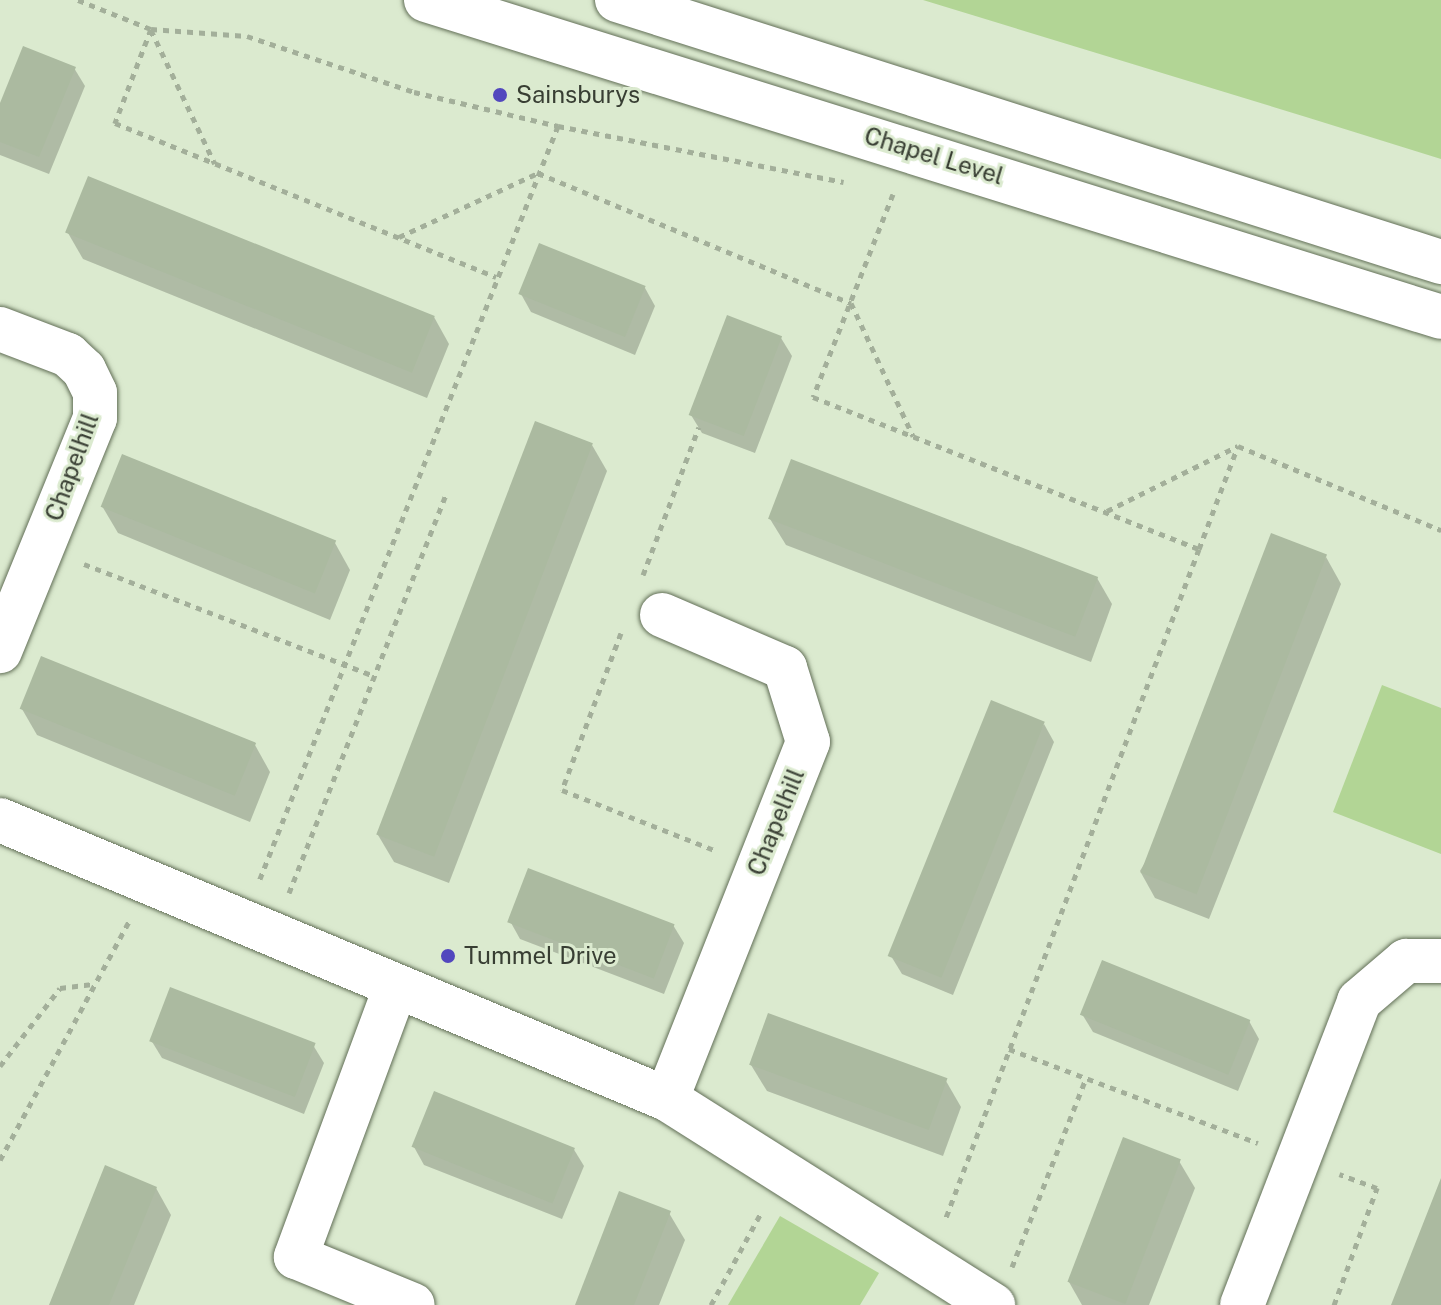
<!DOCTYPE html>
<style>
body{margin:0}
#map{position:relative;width:1441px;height:1305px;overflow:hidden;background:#dbeacf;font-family:"Public Sans",sans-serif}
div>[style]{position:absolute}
.green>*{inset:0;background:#b2d595}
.shadow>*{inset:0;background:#0003}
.building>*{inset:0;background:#abbaa0;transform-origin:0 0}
.path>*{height:5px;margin-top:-2.5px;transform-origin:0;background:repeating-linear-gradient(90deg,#a3af9a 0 6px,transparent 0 12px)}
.roads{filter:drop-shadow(0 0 2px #626f57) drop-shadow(0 0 2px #626f57)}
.street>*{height:44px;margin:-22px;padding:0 22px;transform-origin:22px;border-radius:22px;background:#fff}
.secondary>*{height:44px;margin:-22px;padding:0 22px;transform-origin:22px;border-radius:22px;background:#fff}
.dots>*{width:22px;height:22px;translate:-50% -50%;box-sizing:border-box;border:4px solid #dbeacf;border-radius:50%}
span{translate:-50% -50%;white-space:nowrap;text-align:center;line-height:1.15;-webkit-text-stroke:6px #dbeacf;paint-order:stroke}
.poi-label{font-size:24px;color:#383e33}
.left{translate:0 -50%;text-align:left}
.street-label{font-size:24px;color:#383e33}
</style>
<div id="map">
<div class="green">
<div style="clip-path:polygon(923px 0,1441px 0,1441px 159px,1306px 117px)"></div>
<div style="clip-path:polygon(1382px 685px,1441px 708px,1441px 854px,1333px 812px)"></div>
<div style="clip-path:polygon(780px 1216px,879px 1273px,860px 1305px,728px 1305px)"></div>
</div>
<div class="shadow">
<div style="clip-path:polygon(74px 68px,85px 86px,49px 174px,0 155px,0 108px)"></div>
<div style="clip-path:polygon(68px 233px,434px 317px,449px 344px,427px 398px,83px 259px)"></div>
<div style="clip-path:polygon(645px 288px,655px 306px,635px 355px,531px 312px,521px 294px)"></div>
<div style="clip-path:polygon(781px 338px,792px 356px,755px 453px,702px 433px,691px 415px)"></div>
<div style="clip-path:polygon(592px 445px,607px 471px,449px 883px,394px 862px,378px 835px)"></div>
<div style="clip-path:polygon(102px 506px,335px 543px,350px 570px,330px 620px,118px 533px)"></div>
<div style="clip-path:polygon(770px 519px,1097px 578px,1112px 604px,1091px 662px,786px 545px)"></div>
<div style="clip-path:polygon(1326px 557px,1341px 584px,1209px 919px,1155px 898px,1140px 871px)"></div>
<div style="clip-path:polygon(22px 709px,255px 745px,270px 772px,250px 822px,37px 735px)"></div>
<div style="clip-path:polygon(1044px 724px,1054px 742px,953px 995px,902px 974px,891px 956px)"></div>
<div style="clip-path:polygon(510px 921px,673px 925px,684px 943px,664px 994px,520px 939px)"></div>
<div style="clip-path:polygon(1082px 1014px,1249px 1021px,1259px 1039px,1238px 1091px,1093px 1032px)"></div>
<div style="clip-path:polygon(151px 1040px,313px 1045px,324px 1063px,304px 1114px,162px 1058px)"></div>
<div style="clip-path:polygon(751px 1065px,946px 1081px,961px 1107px,943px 1156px,767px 1091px)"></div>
<div style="clip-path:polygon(414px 1147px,573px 1148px,584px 1166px,562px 1219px,424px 1165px)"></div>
<div style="clip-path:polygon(1179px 1161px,1195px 1188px,1149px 1305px,1082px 1305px,1069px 1282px)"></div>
<div style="clip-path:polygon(156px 1188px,171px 1215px,134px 1305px,51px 1305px)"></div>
<div style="clip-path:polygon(669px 1213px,685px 1240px,659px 1305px,577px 1305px)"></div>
</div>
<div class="building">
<div style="clip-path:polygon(23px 46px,76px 67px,39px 157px,0 142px,0 103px)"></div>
<div style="left:88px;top:176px;width:374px;height:61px;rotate:22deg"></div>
<div style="left:539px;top:243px;width:115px;height:55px;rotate:22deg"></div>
<div style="left:727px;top:315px;width:59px;height:107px;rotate:21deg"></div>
<div style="left:535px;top:421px;width:62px;height:443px;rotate:21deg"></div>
<div style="left:122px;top:454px;width:231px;height:57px;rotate:22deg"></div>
<div style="left:791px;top:459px;width:329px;height:64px;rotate:21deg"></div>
<div style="left:1271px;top:533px;width:60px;height:364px;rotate:21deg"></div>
<div style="left:41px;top:656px;width:232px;height:57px;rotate:22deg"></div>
<div style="left:991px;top:700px;width:58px;height:276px;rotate:22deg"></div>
<div style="left:528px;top:868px;width:157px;height:58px;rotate:21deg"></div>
<div style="left:1102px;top:960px;width:160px;height:59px;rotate:22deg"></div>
<div style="left:170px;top:987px;width:156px;height:58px;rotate:21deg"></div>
<div style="left:768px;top:1013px;width:191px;height:55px;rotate:20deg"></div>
<div style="left:434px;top:1091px;width:152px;height:60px;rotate:22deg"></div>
<div style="left:1123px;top:1137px;width:62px;height:155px;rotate:21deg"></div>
<div style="clip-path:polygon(105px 1165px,157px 1187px,109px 1305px,49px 1305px)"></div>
<div style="clip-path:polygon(1441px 1178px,1441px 1305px,1391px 1305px)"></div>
<div style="clip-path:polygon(619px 1191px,671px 1211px,634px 1305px,575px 1305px)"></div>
</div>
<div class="path">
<div style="left:78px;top:0;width:79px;rotate:21.7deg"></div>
<div style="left:151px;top:29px;width:96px;rotate:4.2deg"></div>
<div style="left:247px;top:36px;width:176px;rotate:18.5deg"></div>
<div style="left:414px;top:92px;width:148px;rotate:13.3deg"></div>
<div style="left:558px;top:126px;width:812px;rotate:111.6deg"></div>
<div style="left:151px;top:29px;width:101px;rotate:111deg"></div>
<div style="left:115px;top:123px;width:411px;rotate:22deg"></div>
<div style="left:151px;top:30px;width:148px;rotate:64.5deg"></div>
<div style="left:558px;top:126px;width:291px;rotate:11.1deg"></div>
<div style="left:893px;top:194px;width:218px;rotate:111.5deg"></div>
<div style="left:813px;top:397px;width:415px;rotate:21.5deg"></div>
<div style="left:1199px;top:549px;width:717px;rotate:110.73deg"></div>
<div style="left:399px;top:237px;width:153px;rotate:-24.7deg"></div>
<div style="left:538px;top:173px;width:339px;rotate:22.6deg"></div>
<div style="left:851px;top:303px;width:147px;rotate:65deg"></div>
<div style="left:1107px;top:511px;width:146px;rotate:-26.4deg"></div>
<div style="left:1238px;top:446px;width:220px;rotate:22.5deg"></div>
<div style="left:1199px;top:549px;width:110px;rotate:-69.3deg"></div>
<div style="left:84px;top:564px;width:312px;rotate:21.1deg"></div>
<div style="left:643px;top:575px;width:158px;rotate:-69.3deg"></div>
<div style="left:621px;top:633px;width:168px;rotate:110.6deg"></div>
<div style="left:562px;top:790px;width:167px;rotate:21.5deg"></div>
<div style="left:289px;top:893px;width:428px;rotate:-68.5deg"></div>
<div style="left:1009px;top:1049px;width:266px;rotate:20.7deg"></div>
<div style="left:0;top:1066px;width:98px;rotate:-52.4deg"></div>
<div style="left:60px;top:988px;width:35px;rotate:-7deg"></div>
<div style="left:0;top:1160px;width:272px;rotate:-61.6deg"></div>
<div style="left:1012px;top:1267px;width:203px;rotate:-68.6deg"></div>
<div style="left:711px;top:1305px;width:105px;rotate:-61.5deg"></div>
<div style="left:1334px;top:1305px;width:125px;rotate:-69.8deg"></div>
<div style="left:1377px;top:1188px;width:40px;rotate:-159.8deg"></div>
</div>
<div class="roads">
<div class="street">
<div style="left:0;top:329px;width:73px;rotate:20.9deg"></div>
<div style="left:68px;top:355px;width:22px;rotate:43deg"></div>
<div style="left:84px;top:370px;width:25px;rotate:64deg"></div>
<div style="left:95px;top:393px;width:25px;rotate:90deg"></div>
<div style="left:95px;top:418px;width:252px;rotate:112.2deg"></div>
<div style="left:662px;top:615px;width:134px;rotate:23.3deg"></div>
<div style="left:785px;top:668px;width:77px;rotate:72.7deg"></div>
<div style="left:808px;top:742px;width:384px;rotate:111.6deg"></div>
<div style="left:0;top:820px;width:723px;rotate:22.7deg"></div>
<div style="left:667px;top:1099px;width:386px;rotate:32.3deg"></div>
<div style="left:396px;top:986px;width:289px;rotate:110.3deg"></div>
<div style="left:296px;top:1257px;width:126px;rotate:22.3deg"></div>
<div style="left:1242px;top:1305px;width:326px;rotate:-68.9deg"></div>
<div style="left:1359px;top:1001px;width:62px;rotate:-40.4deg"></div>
<div style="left:1406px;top:961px;width:35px"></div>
</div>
<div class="secondary">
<div style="left:426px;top:0;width:1063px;rotate:17.34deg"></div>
<div style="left:617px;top:0;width:865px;rotate:17.64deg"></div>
</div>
</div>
<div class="dots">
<div style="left:500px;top:95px;background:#5247be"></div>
<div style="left:448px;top:956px;background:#5247be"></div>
</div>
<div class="poi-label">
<span class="left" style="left:516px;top:95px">Sainsburys</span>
<span class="left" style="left:464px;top:956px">Tummel Drive</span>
</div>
<div class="street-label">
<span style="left:934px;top:156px;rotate:17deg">Chapel Level</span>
<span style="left:72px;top:467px;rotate:-70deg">Chapelhill</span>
<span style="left:776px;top:822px;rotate:-68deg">Chapelhill</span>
</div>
</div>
